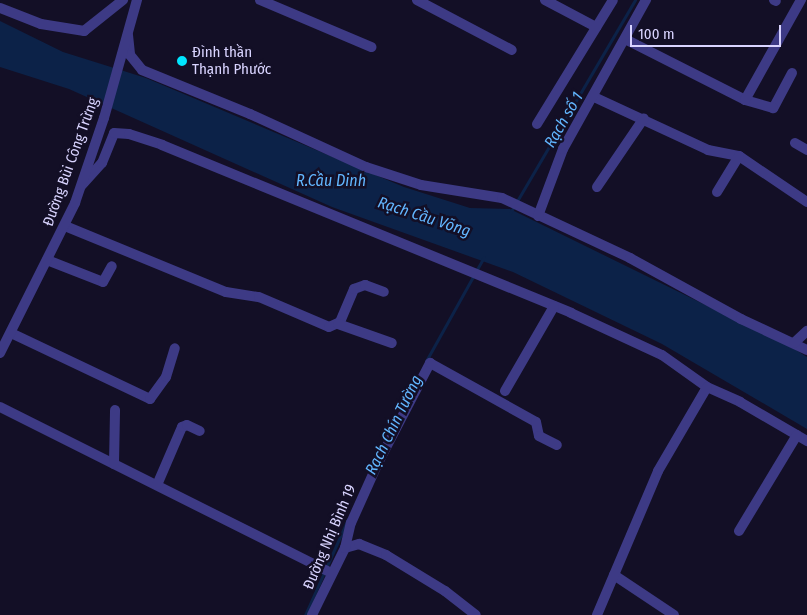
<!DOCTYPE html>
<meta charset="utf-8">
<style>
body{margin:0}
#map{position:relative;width:807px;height:615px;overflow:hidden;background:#130f26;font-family:"Fira Sans Condensed",sans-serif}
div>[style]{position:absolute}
.water>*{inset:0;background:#0c2248}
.stream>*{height:3px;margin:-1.5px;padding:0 1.5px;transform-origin:1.5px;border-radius:1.5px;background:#0c2248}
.minor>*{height:10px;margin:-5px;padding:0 5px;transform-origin:5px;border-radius:5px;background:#3d3a85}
.dots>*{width:14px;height:14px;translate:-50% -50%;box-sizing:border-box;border:2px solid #130f26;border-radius:50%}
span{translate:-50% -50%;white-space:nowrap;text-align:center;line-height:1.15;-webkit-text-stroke:5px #130f26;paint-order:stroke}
.poi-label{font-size:15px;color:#d9d4ff}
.left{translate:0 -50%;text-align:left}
.street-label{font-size:15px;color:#d9d4ff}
.water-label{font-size:16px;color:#62b6ff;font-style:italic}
.scale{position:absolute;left:630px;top:25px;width:151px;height:22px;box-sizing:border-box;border:2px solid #d9d4ff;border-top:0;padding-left:6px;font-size:15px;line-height:18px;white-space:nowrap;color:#d9d4ff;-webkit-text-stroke:4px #130f26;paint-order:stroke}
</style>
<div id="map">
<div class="water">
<div style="clip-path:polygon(0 21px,63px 52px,146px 78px,404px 187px,470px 208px,510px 209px,793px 348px,807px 357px,807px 429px,662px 344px,513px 272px,332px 207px,69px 89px,0 67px)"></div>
</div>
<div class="stream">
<div style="left:510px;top:213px;width:247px;rotate:-59.6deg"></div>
<div style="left:426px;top:361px;width:119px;rotate:-60.9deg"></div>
<div style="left:305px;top:615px;width:105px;rotate:-65.9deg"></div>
</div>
<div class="minor">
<div style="left:260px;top:0;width:121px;rotate:22.9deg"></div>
<div style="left:417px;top:0;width:107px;rotate:27.8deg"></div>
<div style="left:545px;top:0;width:58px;rotate:27.9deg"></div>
<div style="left:774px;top:0;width:2px;rotate:27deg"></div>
<div style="left:0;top:8px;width:44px;rotate:21.3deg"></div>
<div style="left:41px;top:24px;width:44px;rotate:9.2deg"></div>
<div style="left:84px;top:31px;width:50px;rotate:-38.5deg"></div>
<div style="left:128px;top:35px;width:20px;rotate:84deg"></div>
<div style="left:130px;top:55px;width:19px;rotate:51deg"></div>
<div style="left:142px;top:70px;width:117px;rotate:22.2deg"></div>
<div style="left:250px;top:114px;width:128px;rotate:24.6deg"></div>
<div style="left:366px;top:167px;width:58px;rotate:18.1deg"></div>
<div style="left:421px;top:185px;width:82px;rotate:9.1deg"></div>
<div style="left:502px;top:198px;width:141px;rotate:25.1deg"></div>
<div style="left:630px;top:258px;width:127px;rotate:28.8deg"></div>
<div style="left:741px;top:319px;width:73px;rotate:25.2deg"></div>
<div style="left:625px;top:39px;width:135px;rotate:26.9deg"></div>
<div style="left:792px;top:73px;width:40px;rotate:118deg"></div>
<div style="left:773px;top:108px;width:29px;rotate:-164deg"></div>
<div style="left:745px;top:100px;width:115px;rotate:-60.8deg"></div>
<div style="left:594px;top:97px;width:126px;rotate:24.9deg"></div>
<div style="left:708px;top:150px;width:32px;rotate:11deg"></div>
<div style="left:739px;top:156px;width:82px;rotate:34.1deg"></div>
<div style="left:537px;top:124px;width:145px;rotate:-58.5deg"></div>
<div style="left:795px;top:143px;width:14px;rotate:30deg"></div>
<div style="left:82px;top:185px;width:30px;rotate:-48deg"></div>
<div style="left:102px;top:163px;width:32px;rotate:-68deg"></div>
<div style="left:114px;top:133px;width:15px;rotate:4deg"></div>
<div style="left:129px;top:134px;width:35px;rotate:18deg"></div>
<div style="left:162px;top:145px;width:442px;rotate:22.3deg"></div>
<div style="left:571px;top:313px;width:100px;rotate:24.8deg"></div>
<div style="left:662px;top:355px;width:55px;rotate:35.4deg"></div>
<div style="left:707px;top:387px;width:36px;rotate:24deg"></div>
<div style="left:740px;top:402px;width:78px;rotate:30.2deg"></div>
<div style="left:597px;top:187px;width:83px;rotate:-55.7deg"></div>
<div style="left:717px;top:192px;width:42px;rotate:-58.6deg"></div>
<div style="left:538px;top:216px;width:72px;rotate:-69.5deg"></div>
<div style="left:563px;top:149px;width:171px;rotate:-60.9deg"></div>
<div style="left:65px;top:226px;width:174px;rotate:22.3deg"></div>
<div style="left:226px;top:292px;width:33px;rotate:9deg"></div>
<div style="left:259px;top:297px;width:76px;rotate:23.2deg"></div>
<div style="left:329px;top:327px;width:12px;rotate:-24deg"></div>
<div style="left:340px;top:322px;width:36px;rotate:-67deg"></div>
<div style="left:354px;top:289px;width:12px;rotate:-20deg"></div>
<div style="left:365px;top:285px;width:20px;rotate:20deg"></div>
<div style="left:47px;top:260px;width:60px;rotate:21.4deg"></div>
<div style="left:103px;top:282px;width:18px;rotate:-61deg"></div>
<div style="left:338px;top:324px;width:57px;rotate:19.4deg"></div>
<div style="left:11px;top:333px;width:154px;rotate:25.4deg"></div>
<div style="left:150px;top:399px;width:27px;rotate:-54deg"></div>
<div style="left:166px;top:377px;width:30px;rotate:-73deg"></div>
<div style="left:794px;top:343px;width:18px;rotate:-43deg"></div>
<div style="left:0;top:353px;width:168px;rotate:-63.4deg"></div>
<div style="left:75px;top:203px;width:90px;rotate:-71.2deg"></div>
<div style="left:104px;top:118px;width:123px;rotate:-74.4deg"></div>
<div style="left:505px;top:391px;width:98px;rotate:-60deg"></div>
<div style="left:0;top:407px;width:371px;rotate:26.6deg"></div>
<div style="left:114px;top:464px;width:54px;rotate:-88.9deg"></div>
<div style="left:157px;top:485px;width:63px;rotate:-66.7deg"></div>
<div style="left:182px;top:427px;width:5px;rotate:-22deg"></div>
<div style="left:187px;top:425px;width:14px;rotate:25deg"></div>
<div style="left:739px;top:531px;width:112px;rotate:-58.9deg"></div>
<div style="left:345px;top:548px;width:15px;rotate:-16deg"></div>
<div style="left:359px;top:544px;width:29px;rotate:22deg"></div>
<div style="left:386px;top:555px;width:69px;rotate:31.4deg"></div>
<div style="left:445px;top:591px;width:39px;rotate:38deg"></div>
<div style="left:614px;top:575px;width:72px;rotate:33.7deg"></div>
<div style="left:312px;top:615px;width:75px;rotate:-63.8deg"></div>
<div style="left:345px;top:548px;width:26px;rotate:-77deg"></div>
<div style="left:351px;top:523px;width:66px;rotate:-65.8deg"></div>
<div style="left:378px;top:463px;width:113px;rotate:-62.5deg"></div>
<div style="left:430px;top:363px;width:121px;rotate:29.1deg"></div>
<div style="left:536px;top:422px;width:14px;rotate:78deg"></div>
<div style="left:539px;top:436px;width:20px;rotate:27deg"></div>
<div style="left:597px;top:615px;width:156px;rotate:-67deg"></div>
<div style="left:658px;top:471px;width:97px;rotate:-59.7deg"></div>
</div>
<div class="dots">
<div style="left:182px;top:61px;background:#00e5ff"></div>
</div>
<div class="poi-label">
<span class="left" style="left:192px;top:61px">Đình thần<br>Thạnh Phước</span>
</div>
<div class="street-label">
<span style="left:71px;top:162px;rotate:-70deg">Đường Bùi Công Trừng</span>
<span style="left:330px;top:537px;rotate:-67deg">Đường Nhị Bình 19</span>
</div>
<div class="water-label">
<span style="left:564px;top:120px;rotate:-60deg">Rạch số 1</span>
<span style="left:331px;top:181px">R.Cầu Dinh</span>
<span style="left:424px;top:217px;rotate:18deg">Rạch Cầu Võng</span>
<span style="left:394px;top:425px;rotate:-64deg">Rạch Chín Tường</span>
</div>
<div class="scale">100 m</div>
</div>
